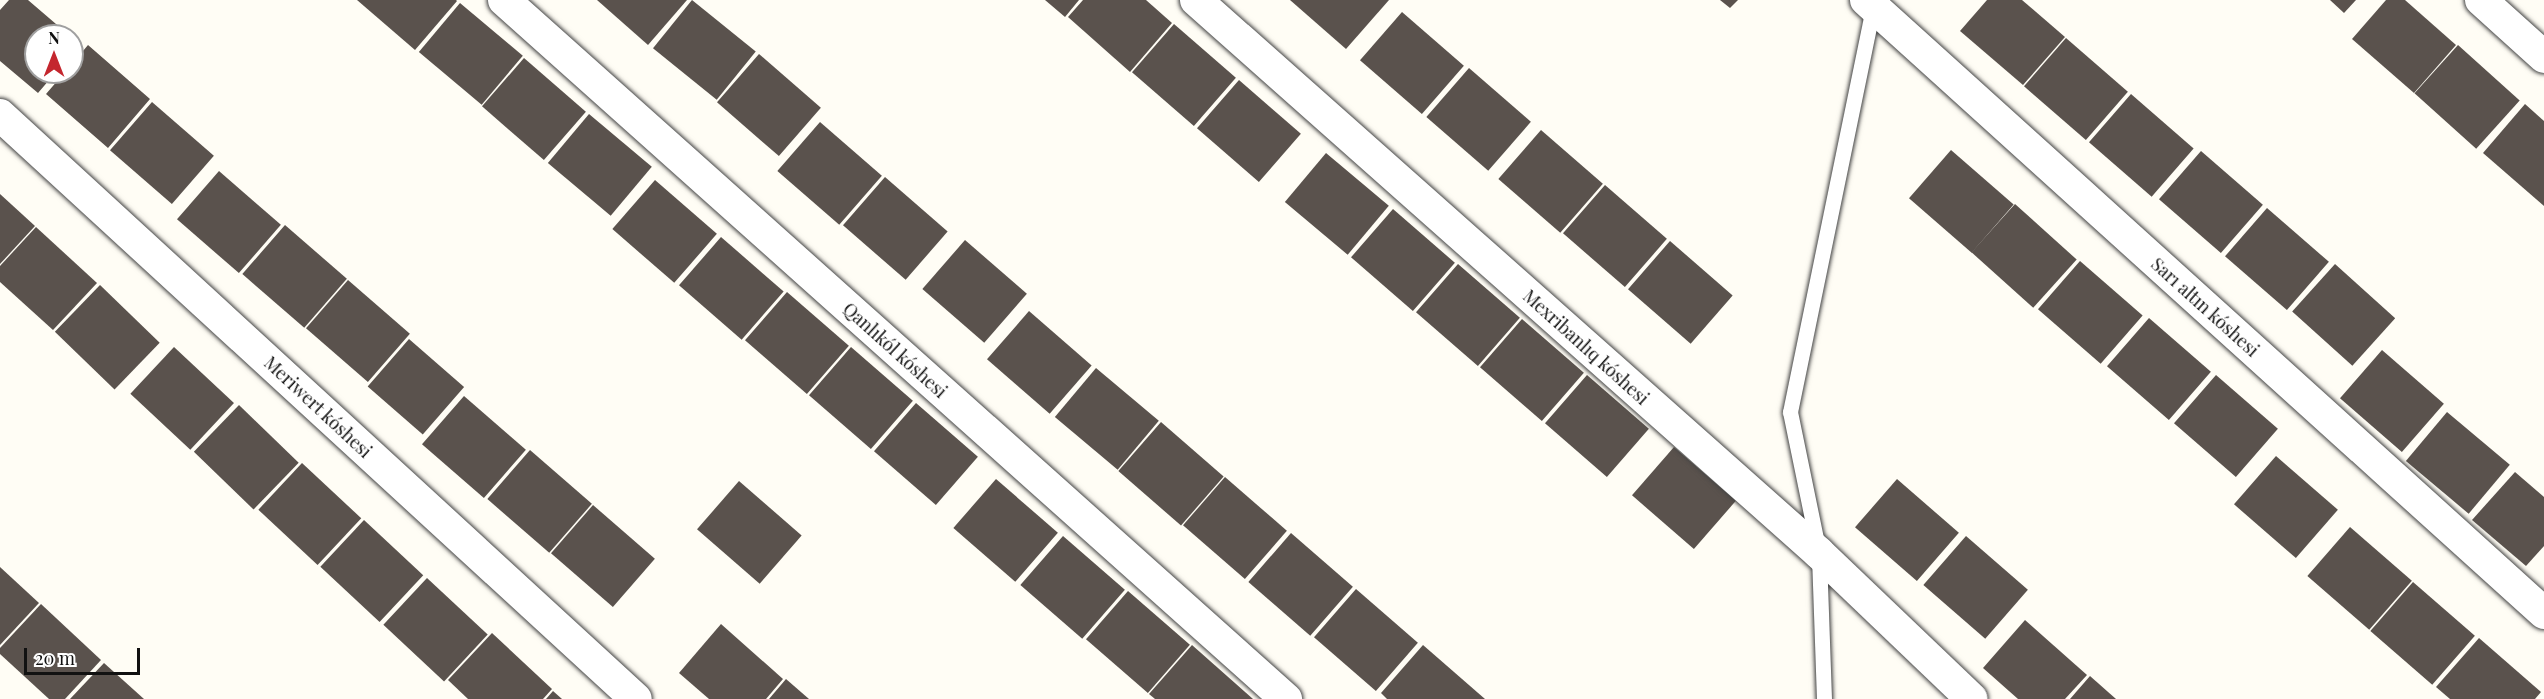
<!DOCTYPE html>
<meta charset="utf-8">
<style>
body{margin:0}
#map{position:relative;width:2544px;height:699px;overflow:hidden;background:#fffdf5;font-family:"Playfair Display",serif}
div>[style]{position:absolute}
.building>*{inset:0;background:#5a524d;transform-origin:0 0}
.roads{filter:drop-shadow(0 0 2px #444) drop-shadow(0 0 2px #444)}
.service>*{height:15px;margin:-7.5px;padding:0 7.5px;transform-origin:7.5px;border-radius:7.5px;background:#fff}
.minor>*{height:32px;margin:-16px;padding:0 16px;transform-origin:16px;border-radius:16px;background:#fff}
span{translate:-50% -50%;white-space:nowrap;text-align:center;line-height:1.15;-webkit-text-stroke:6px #fff;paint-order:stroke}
.street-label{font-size:18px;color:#111}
.north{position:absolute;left:24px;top:24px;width:60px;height:60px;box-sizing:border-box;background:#fff;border:2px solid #a0a0a0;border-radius:50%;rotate:0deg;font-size:16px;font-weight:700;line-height:24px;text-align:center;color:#111}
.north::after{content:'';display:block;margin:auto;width:21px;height:27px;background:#c4262e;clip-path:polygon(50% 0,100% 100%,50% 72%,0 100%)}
.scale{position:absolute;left:24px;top:648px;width:116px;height:27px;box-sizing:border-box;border:3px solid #111;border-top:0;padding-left:8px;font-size:18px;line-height:21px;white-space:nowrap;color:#111;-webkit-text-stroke:4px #fff;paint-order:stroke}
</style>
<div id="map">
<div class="building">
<div style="clip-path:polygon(9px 0,28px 0,70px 36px,36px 36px,36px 72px,56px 72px,38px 93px,0 61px,0 10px)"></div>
<div style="clip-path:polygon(357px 0,456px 0,457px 1px,415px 50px)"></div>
<div style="clip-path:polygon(597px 0,687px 0,648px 45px)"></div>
<div style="left:692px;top:0;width:82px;height:62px;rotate:39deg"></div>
<div style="clip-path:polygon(1045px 0,1079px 0,1065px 17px)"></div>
<div style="clip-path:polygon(1083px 0,1146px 0,1172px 23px,1130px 72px,1068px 17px)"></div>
<div style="clip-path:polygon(1290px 0,1389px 0,1346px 49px)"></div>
<div style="clip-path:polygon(1720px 0,1738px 0,1730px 8px)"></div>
<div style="clip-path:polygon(1987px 0,2022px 0,2065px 37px,2023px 85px,1960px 31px)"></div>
<div style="clip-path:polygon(2330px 0,2356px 0,2344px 13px)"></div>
<div style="clip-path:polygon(2386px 0,2405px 0,2456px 45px,2414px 93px,2352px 39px)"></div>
<div style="left:460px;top:3px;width:82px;height:64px;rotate:40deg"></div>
<div style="left:1402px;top:12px;width:82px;height:64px;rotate:41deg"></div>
<div style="left:1174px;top:24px;width:82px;height:64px;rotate:41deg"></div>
<div style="clip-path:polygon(72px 38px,80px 45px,72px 54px)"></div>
<div style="left:2066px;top:38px;width:82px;height:64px;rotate:41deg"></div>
<div style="clip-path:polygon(88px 45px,150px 99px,108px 148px,46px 94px,65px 72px,72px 72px,72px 64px)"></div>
<div style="left:2458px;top:45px;width:83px;height:65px;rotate:42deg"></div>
<div style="left:759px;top:54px;width:82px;height:64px;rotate:41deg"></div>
<div style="left:524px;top:58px;width:82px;height:64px;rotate:41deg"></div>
<div style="left:1469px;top:68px;width:82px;height:65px;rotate:41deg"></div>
<div style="left:1239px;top:80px;width:82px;height:64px;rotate:41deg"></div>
<div style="left:2131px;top:94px;width:83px;height:64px;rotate:41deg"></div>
<div style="left:152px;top:102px;width:82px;height:64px;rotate:41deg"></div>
<div style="clip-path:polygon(2525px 104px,2544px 121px,2544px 206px,2483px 153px)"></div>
<div style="left:589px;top:114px;width:82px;height:64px;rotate:40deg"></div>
<div style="left:820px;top:122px;width:82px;height:65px;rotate:41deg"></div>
<div style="left:1541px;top:130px;width:82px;height:65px;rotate:41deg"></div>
<div style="left:1951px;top:150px;width:83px;height:64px;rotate:41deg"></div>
<div style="left:2201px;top:151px;width:82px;height:64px;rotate:41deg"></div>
<div style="left:1326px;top:153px;width:82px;height:64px;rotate:40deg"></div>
<div style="left:219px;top:171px;width:82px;height:64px;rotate:41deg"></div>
<div style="left:885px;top:177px;width:83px;height:64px;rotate:41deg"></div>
<div style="left:655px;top:180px;width:82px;height:65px;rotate:41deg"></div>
<div style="left:1605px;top:185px;width:82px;height:64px;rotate:41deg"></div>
<div style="clip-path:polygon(0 194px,35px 226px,0 264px)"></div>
<div style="left:2015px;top:204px;width:83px;height:65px;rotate:42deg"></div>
<div style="left:2267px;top:208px;width:82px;height:64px;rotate:41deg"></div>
<div style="left:1393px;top:209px;width:82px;height:64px;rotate:41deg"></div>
<div style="left:285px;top:225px;width:82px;height:65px;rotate:41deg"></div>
<div style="clip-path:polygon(36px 227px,97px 283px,53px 330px,0 282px,0 266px)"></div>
<div style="left:721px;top:237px;width:83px;height:64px;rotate:41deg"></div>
<div style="left:965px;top:240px;width:82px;height:65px;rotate:41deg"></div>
<div style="left:1670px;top:241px;width:83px;height:64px;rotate:41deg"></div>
<div style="left:2080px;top:261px;width:83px;height:64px;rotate:41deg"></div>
<div style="left:1458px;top:264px;width:82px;height:64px;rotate:41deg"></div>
<div style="left:2335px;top:264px;width:81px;height:64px;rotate:42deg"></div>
<div style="left:348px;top:280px;width:82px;height:64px;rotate:41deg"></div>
<div style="left:100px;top:285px;width:83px;height:65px;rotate:44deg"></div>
<div style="left:787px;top:292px;width:82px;height:64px;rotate:41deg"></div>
<div style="left:1029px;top:311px;width:83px;height:64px;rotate:41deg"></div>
<div style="left:2149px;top:318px;width:82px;height:64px;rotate:41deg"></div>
<div style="left:1522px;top:319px;width:82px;height:64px;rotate:41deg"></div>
<div style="left:409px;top:339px;width:73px;height:63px;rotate:41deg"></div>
<div style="left:174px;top:347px;width:82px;height:64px;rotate:43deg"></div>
<div style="left:851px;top:347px;width:82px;height:64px;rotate:41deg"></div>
<div style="left:2382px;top:350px;width:82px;height:64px;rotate:41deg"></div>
<div style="left:1096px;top:368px;width:82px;height:64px;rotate:40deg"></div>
<div style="left:1587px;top:375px;width:82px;height:64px;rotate:41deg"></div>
<div style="left:2216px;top:375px;width:82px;height:64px;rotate:41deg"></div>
<div style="left:464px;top:396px;width:82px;height:64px;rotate:41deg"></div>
<div style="left:916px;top:403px;width:82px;height:64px;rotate:41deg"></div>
<div style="left:239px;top:405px;width:83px;height:65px;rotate:44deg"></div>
<div style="left:2447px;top:412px;width:82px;height:64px;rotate:40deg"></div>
<div style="left:1161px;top:422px;width:83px;height:65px;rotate:41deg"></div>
<div style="left:1674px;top:447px;width:82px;height:64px;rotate:41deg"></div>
<div style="left:530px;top:450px;width:82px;height:65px;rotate:41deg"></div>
<div style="left:2276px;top:456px;width:82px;height:64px;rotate:41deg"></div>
<div style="left:302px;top:463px;width:81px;height:64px;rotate:43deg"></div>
<div style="clip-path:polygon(2515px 472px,2544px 497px,2544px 546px,2526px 566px,2472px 520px)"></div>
<div style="left:1225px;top:477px;width:82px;height:64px;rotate:41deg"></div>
<div style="left:996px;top:479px;width:82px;height:65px;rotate:41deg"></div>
<div style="left:1897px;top:479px;width:82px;height:64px;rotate:41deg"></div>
<div style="left:739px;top:481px;width:83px;height:64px;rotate:41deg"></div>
<div style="left:593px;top:505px;width:82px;height:64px;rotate:41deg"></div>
<div style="left:364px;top:520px;width:81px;height:64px;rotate:43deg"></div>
<div style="left:2350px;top:527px;width:82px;height:65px;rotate:41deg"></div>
<div style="left:1291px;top:533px;width:82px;height:65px;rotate:41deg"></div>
<div style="left:1063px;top:536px;width:82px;height:65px;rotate:41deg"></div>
<div style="left:1966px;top:536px;width:82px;height:65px;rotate:41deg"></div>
<div style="clip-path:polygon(0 567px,39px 603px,0 645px)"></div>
<div style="left:427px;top:578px;width:83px;height:64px;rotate:43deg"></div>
<div style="left:2413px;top:582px;width:82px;height:65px;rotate:41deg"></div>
<div style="left:1356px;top:589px;width:82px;height:64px;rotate:41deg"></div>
<div style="left:1128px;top:591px;width:82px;height:64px;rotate:41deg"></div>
<div style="clip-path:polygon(41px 604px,101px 660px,65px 699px,49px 699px,0 654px,0 648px)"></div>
<div style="clip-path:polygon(2025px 620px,2087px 675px,2065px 699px,2018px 699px,1983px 668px)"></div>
<div style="clip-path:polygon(721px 624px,783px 679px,766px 699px,709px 699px,679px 673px)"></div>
<div style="clip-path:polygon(492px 633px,552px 689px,543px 699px,468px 699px,448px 680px)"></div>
<div style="clip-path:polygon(2479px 638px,2541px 692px,2535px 699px,2450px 699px,2436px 687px)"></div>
<div style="clip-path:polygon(1192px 645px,1253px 699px,1155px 699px,1149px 694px)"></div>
<div style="clip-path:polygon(1423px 645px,1485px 699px,1387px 699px,1381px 693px)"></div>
<div style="clip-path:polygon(104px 663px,144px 699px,70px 699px)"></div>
<div style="clip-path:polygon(2090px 676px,2116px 699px,2070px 699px)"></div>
<div style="clip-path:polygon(786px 679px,809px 699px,769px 699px)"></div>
<div style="clip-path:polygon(553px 691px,562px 699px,546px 699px)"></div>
</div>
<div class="roads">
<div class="service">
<div style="left:1824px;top:699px;width:146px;rotate:-92deg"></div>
<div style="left:1819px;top:553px;width:144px;rotate:-101.6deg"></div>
<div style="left:1790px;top:412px;width:414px;rotate:-78.4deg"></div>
</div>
<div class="minor">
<div style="left:504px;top:0;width:1049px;rotate:41.79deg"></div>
<div style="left:1196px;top:0;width:833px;rotate:41.59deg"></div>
<div style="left:1819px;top:553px;width:211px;rotate:43.7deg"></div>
<div style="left:1866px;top:0;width:914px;rotate:42.12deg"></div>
<div style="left:2481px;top:0;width:85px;rotate:42.1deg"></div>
<div style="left:0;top:115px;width:863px;rotate:42.56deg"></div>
</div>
</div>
<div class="street-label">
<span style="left:2205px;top:307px;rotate:42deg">Sarı altın kóshesi</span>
<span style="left:1586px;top:347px;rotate:42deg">Mexribanlıq kóshesi</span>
<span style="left:895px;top:350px;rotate:42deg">Qanlıkól kóshesi</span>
<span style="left:318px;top:407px;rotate:43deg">Meriwert kóshesi</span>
</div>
<div class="north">N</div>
<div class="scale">20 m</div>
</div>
